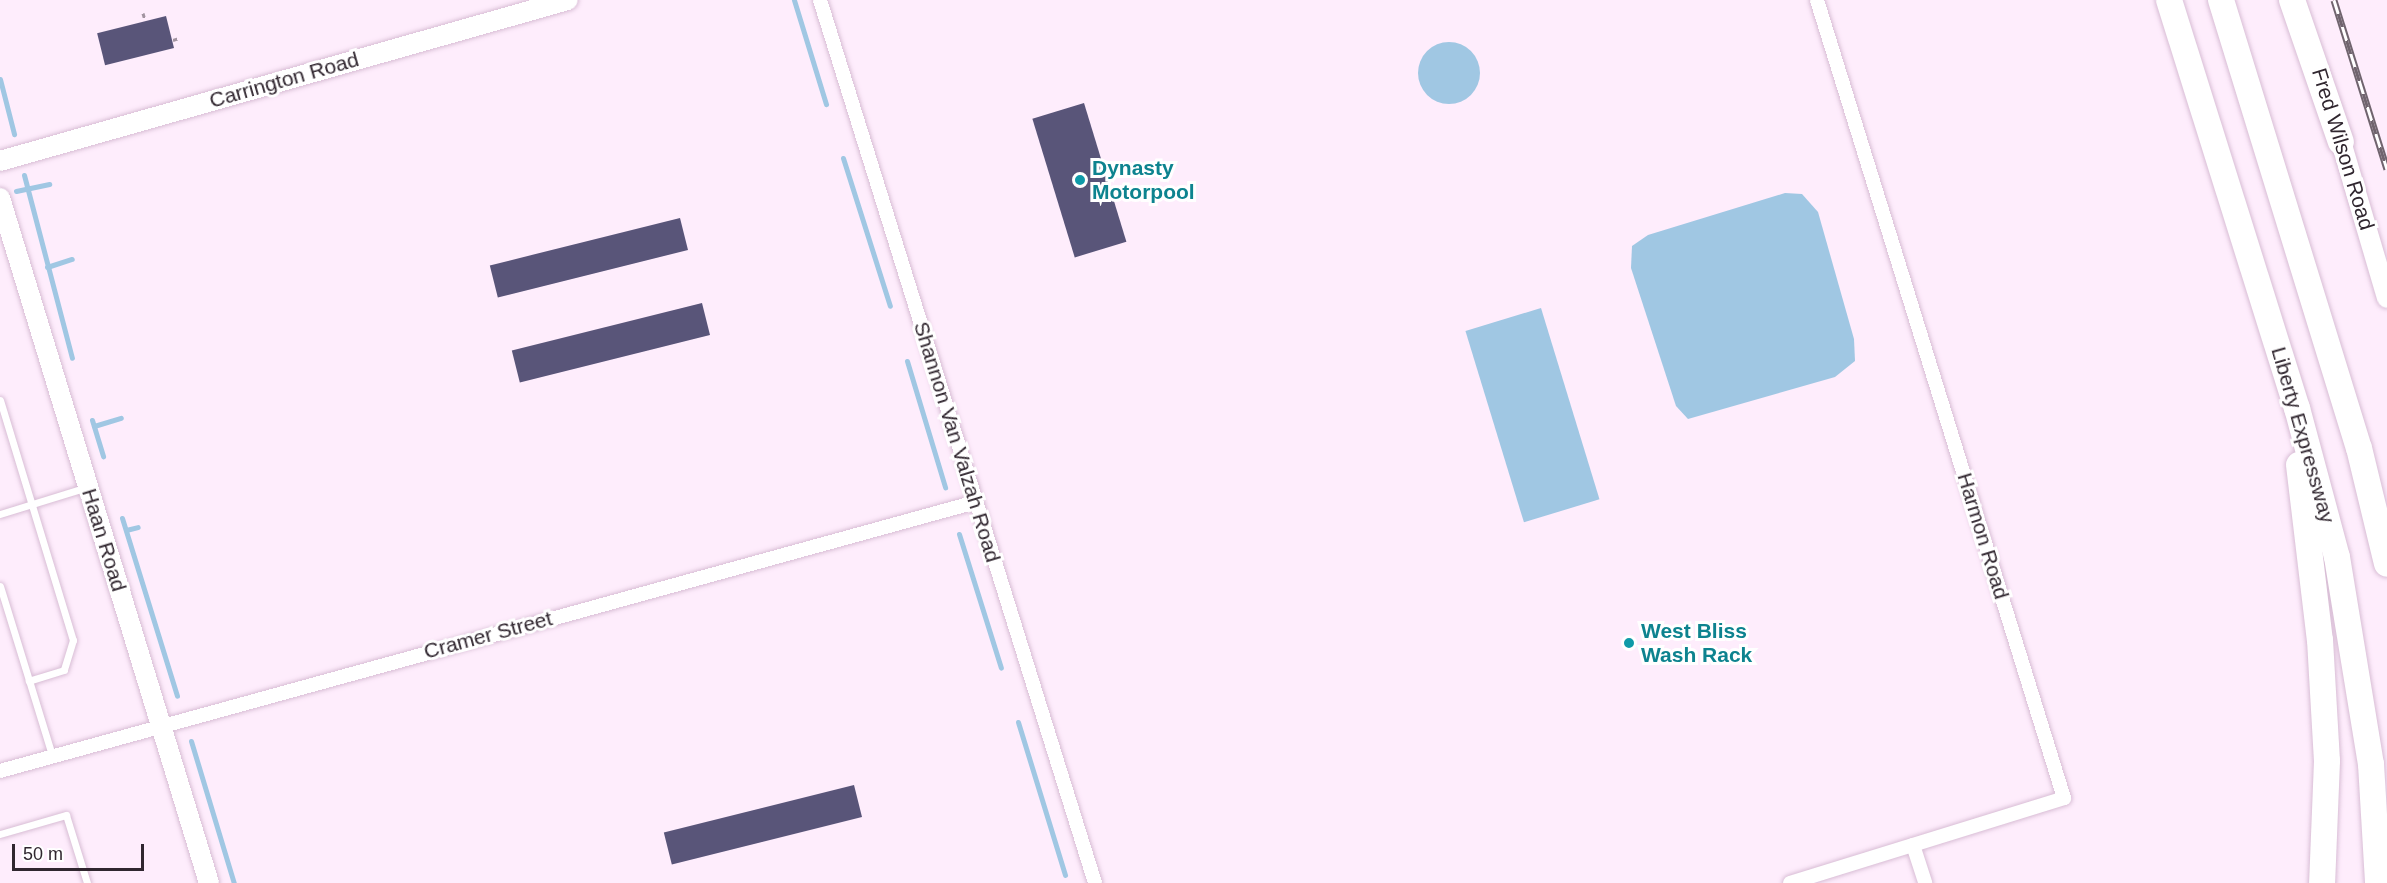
<!DOCTYPE html>
<style>
body{margin:0}
#map{position:relative;width:2387px;height:883px;overflow:hidden;background:#feedfc;font-family:Helvetica,sans-serif}
div>[style]{position:absolute}
.water>*{inset:0;background:#a0c7e3;transform-origin:0 0}
.round{border-radius:50%}
.stream>*{height:5px;margin:-2.5px;padding:0 2.5px;transform-origin:2.5px;border-radius:2.5px;background:#a0c7e3}
.building>*{inset:0;background:#595579;transform-origin:0 0}
.path>*{height:3px;margin-top:-1.5px;transform-origin:0;background:repeating-linear-gradient(90deg,#a294a0 0 4.5px,transparent 0 7.5px)}
.roads{filter:drop-shadow(0 0 2px #d8bdd5) drop-shadow(0 0 2px #d8bdd5)}
.lane>*{height:7px;margin:-3.5px;padding:0 3.5px;transform-origin:3.5px;border-radius:3.5px;background:#fff}
.street>*{height:14px;margin:-7px;padding:0 7px;transform-origin:7px;border-radius:7px;background:#fff}
.secondary>*{height:20px;margin:-10px;padding:0 10px;transform-origin:10px;border-radius:10px;background:#fff}
.highway>*{height:26px;margin:-13px;padding:0 13px;transform-origin:13px;border-radius:13px;background:#fff}
.rail>*{height:7px;margin-top:-3.5px;transform-origin:0;background:repeating-linear-gradient(90deg,#fff 0 14px,#70646e 0 28px);box-sizing:border-box;border-block:2px solid #70646e}
.dots>*{width:16px;height:16px;translate:-50% -50%;box-sizing:border-box;border:3px solid #fff;border-radius:50%}
span{translate:-50% -50%;white-space:nowrap;text-align:center;line-height:1.15;-webkit-text-stroke:6px #fff;paint-order:stroke}
.street-label{font-size:21px;color:#30262f}
.culture-label{font-size:21px;color:#0d838f;font-weight:700}
.left{translate:0 -50%;text-align:left}
.scale{position:absolute;left:12px;top:844px;width:132px;height:27px;box-sizing:border-box;border:3px solid #30262f;border-top:0;padding-left:8px;font-size:18px;line-height:21px;white-space:nowrap;color:#30262f;-webkit-text-stroke:4px #fff;paint-order:stroke}
</style>
<div id="map">
<div class="water">
<div class="round" style="left:1418px;top:42px;width:62px;height:62px"></div>
<div style="clip-path:polygon(1785px 193px,1802px 194px,1818px 212px,1854px 339px,1855px 361px,1835px 377px,1688px 419px,1676px 406px,1631px 268px,1632px 246px,1648px 235px)"></div>
<div style="left:1541px;top:308px;width:200px;height:79px;rotate:73deg"></div>
</div>
<div class="stream">
<div style="left:794px;top:0;width:109px;rotate:72.9deg"></div>
<div style="left:0;top:79px;width:57px;rotate:75.7deg"></div>
<div style="left:843px;top:158px;width:155px;rotate:72.4deg"></div>
<div style="left:24px;top:175px;width:189px;rotate:75.3deg"></div>
<div style="left:16px;top:191px;width:34px;rotate:-12deg"></div>
<div style="left:47px;top:267px;width:26px;rotate:-18deg"></div>
<div style="left:907px;top:361px;width:132px;rotate:73.2deg"></div>
<div style="left:92px;top:420px;width:38px;rotate:73deg"></div>
<div style="left:94px;top:426px;width:28px;rotate:-17deg"></div>
<div style="left:122px;top:518px;width:186px;rotate:72.8deg"></div>
<div style="left:126px;top:530px;width:12px;rotate:-14deg"></div>
<div style="left:959px;top:534px;width:140px;rotate:72.6deg"></div>
<div style="left:1018px;top:722px;width:160px;rotate:72.9deg"></div>
<div style="left:191px;top:741px;width:148px;rotate:73.2deg"></div>
</div>
<div class="building">
<div style="left:166px;top:16px;width:33px;height:71px;rotate:76deg"></div>
<div style="left:1084px;top:103px;width:145px;height:54px;rotate:73deg"></div>
<div style="left:680px;top:218px;width:33px;height:196px;rotate:76deg"></div>
<div style="left:702px;top:303px;width:33px;height:196px;rotate:76deg"></div>
<div style="left:854px;top:785px;width:33px;height:196px;rotate:76deg"></div>
</div>
<div class="path">
<div style="left:143px;top:13px;width:7px;rotate:74deg"></div>
<div style="left:173px;top:40px;width:6px;rotate:-18deg"></div>
</div>
<div class="roads">
<div class="lane">
<div style="left:0;top:400px;width:251px;rotate:73.1deg"></div>
<div style="left:73px;top:640px;width:31px;rotate:107deg"></div>
<div style="left:64px;top:670px;width:37px;rotate:163deg"></div>
<div style="left:0;top:514px;width:91px;rotate:-17.2deg"></div>
<div style="left:0;top:586px;width:177px;rotate:72.9deg"></div>
<div style="left:0;top:834px;width:69px;rotate:-16.1deg"></div>
<div style="left:66px;top:815px;width:71px;rotate:72.8deg"></div>
</div>
<div class="street">
<div style="left:820px;top:0;width:925px;rotate:72.7deg"></div>
<div style="left:0;top:771px;width:1012px;rotate:-15.41deg"></div>
<div style="left:1913px;top:845px;width:40px;rotate:72deg"></div>
<div style="left:1790px;top:883px;width:287px;rotate:-17.2deg"></div>
<div style="left:2064px;top:798px;width:835px;rotate:-107.2deg"></div>
</div>
<div class="secondary">
<div style="left:2337px;top:128px;width:177px;rotate:73.6deg"></div>
<div style="left:0;top:161px;width:590px;rotate:-15.83deg"></div>
<div style="left:0;top:198px;width:716px;rotate:73.03deg"></div>
</div>
<div class="highway">
<div style="left:2169px;top:0;width:428px;rotate:72.6deg"></div>
<div style="left:2297px;top:408px;width:154px;rotate:75deg"></div>
<div style="left:2337px;top:557px;width:210px;rotate:80.7deg"></div>
<div style="left:2371px;top:764px;width:119px;rotate:86.6deg"></div>
<div style="left:2221px;top:0;width:469px;rotate:72.9deg"></div>
<div style="left:2359px;top:448px;width:119px;rotate:76.4deg"></div>
<div style="left:2292px;top:0;width:150px;rotate:71deg"></div>
<div style="left:2299px;top:465px;width:176px;rotate:83.2deg"></div>
<div style="left:2320px;top:640px;width:121px;rotate:86.7deg"></div>
<div style="left:2327px;top:761px;width:122px;rotate:92.3deg"></div>
</div>
</div>
<div class="rail">
<div style="left:2334px;top:0;width:177px;rotate:72.6deg"></div>
</div>
<div class="dots">
<div style="left:1080px;top:180px;background:#0f9aa8"></div>
<div style="left:1629px;top:643px;background:#0f9aa8"></div>
</div>
<div class="street-label">
<span style="left:284px;top:80px;rotate:-16deg">Carrington Road</span>
<span style="left:2343px;top:149px;rotate:73deg">Fred Wilson Road</span>
<span style="left:2303px;top:435px;rotate:74deg">Liberty Expressway</span>
<span style="left:957px;top:442px;rotate:73deg">Shannon Van Valzah Road</span>
<span style="left:1983px;top:536px;rotate:73deg">Harmon Road</span>
<span style="left:104px;top:540px;rotate:73deg">Haan Road</span>
<span style="left:488px;top:635px;rotate:-15deg">Cramer Street</span>
</div>
<div class="culture-label">
<span class="left" style="left:1092px;top:180px">Dynasty<br>Motorpool</span>
<span class="left" style="left:1641px;top:643px">West Bliss<br>Wash Rack</span>
</div>
<div class="scale">50 m</div>
</div>
